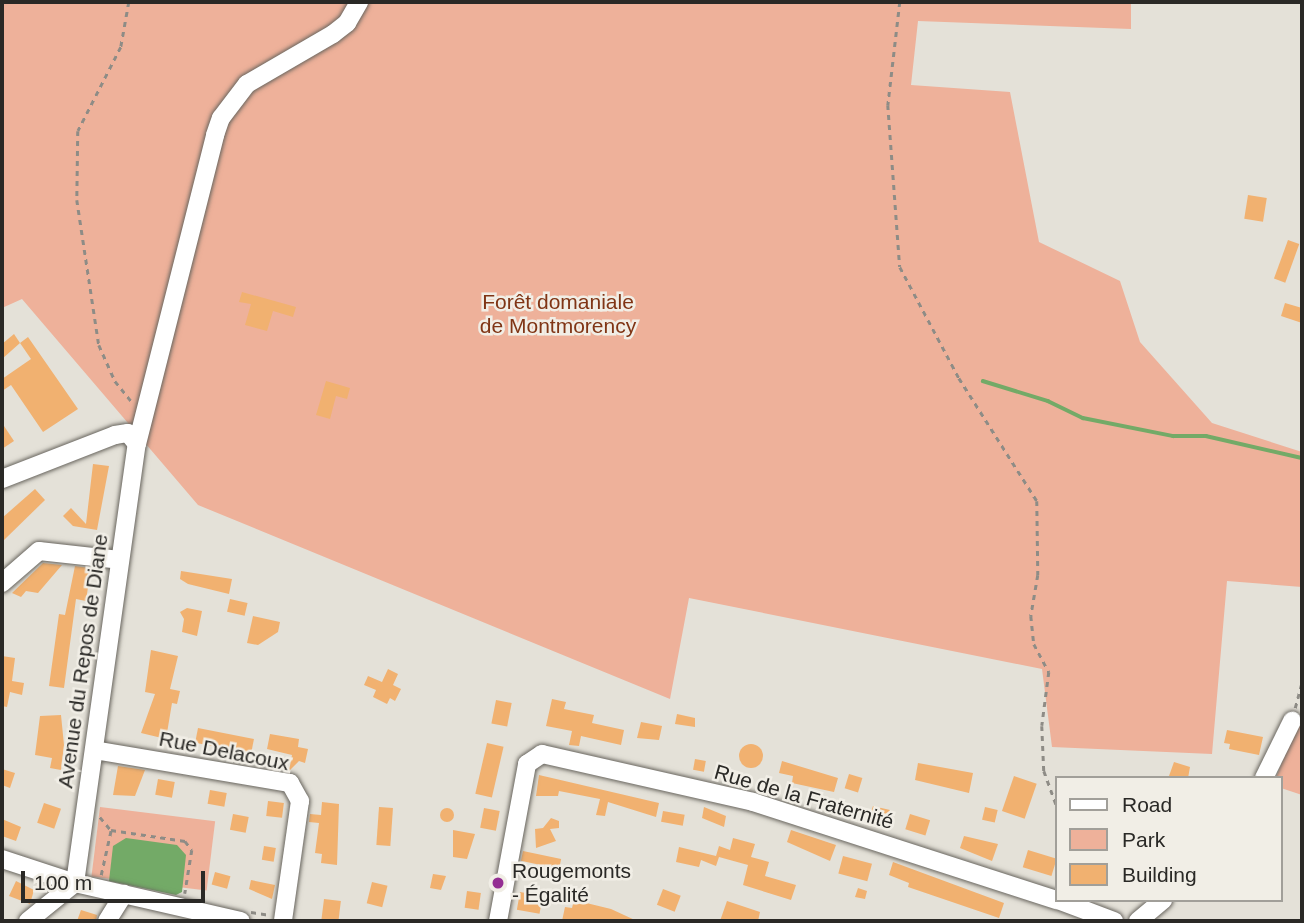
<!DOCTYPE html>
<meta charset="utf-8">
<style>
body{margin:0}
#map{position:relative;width:1304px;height:923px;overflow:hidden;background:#e4e1d8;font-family:Arial,sans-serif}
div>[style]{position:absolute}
.green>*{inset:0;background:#eeb19a;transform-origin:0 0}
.water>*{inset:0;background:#73aa67}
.stream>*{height:3.5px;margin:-1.75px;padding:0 1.75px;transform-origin:1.75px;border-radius:1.75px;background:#73aa67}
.building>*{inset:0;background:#f1b170;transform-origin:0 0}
.round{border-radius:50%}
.path>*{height:2.5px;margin-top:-1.25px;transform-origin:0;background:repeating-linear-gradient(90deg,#8e8c86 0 5px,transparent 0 10px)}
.roads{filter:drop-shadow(0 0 2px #68655e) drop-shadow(0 0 2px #68655e)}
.minor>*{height:18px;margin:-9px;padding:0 9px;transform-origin:9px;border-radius:9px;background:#fff}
.dots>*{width:19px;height:19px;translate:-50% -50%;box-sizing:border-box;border:4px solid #f1eee6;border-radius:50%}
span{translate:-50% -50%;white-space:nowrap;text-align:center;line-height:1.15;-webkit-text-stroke:5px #f1eee6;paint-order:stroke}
.park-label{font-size:21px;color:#803515}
.street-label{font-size:21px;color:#2a2926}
.poi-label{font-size:21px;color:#2a2926}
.left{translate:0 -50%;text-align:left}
.frame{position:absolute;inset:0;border:4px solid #2a2926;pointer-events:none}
.legend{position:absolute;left:1055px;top:776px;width:228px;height:126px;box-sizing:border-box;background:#f1eee6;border:2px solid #a19f99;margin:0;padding:9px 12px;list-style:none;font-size:21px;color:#2a2926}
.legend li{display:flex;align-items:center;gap:14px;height:35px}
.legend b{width:35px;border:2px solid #a19f99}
.scale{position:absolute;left:21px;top:871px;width:184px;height:32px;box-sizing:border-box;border:4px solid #2a2926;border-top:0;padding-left:9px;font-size:21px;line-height:24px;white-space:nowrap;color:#2a2926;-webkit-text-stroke:5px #f1eee6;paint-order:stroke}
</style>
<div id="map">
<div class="green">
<div style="clip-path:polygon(2px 2px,1131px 2px,1131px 29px,918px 21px,911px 85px,1010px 92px,1039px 242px,1120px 281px,1140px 342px,1212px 423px,1302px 452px,1302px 587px,1227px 581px,1212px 754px,1052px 747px,1042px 669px,689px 598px,670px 699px,198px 505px,22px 299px,2px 308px)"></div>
<div style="clip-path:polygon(1302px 710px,1302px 795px,1281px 788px,1281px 778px,1276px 778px)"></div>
<div style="left:100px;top:807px;width:116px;height:70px;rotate:7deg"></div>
</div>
<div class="water">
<div style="clip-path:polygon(126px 838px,177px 845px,186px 855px,182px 892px,176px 895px,109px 881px,113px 846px)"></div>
</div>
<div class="stream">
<div style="left:983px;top:381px;width:68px;rotate:17.1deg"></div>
<div style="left:1048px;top:401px;width:39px;rotate:26deg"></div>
<div style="left:1083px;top:418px;width:92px;rotate:11.3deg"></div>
<div style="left:1173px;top:436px;width:33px"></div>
<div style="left:1206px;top:436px;width:98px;rotate:12.9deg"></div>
</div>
<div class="building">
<div style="left:1248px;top:195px;width:19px;height:24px;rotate:9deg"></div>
<div style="left:1288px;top:240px;width:12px;height:41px;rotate:20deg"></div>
<div style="clip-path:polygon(242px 292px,296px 307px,293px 317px,273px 311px,267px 331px,245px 325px,251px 304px,239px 302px)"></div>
<div style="clip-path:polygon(1285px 303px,1302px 308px,1302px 323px,1281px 316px)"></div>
<div style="clip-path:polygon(14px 334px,20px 343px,2px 359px,2px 344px)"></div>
<div style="clip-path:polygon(28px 337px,78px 409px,43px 432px,11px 385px,2px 391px,2px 379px,31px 359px,20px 343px)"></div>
<div style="clip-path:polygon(326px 381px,350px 388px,347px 399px,336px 396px,330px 419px,316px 415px)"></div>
<div style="clip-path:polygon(2px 423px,14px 441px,2px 449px)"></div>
<div style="clip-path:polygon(93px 464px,109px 466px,97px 530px,73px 526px,63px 516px,71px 508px,86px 524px)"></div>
<div style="clip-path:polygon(35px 489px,45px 500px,2px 542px,2px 518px)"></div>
<div style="clip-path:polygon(43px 563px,62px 565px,38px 593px,26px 591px,21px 597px,12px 593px)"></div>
<div style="clip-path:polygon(75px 566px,104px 570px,103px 575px,90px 573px,86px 601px,76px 599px,64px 688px,49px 686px,59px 614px,65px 615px)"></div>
<div style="clip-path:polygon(181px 571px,232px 579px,229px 594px,188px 584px,180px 579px)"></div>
<div style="left:230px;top:599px;width:18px;height:13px;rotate:13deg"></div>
<div style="clip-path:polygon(187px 608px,202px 611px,197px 636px,182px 632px,184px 619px,180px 612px)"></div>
<div style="clip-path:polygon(253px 616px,280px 622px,278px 632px,258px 645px,247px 643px)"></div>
<div style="clip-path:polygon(151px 650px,178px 656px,170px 689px,180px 691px,177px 704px,172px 703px,166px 739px,141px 733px,155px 694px,145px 692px)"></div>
<div style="clip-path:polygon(2px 656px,15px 658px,12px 681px,24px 683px,22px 695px,10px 692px,7px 707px,2px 706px)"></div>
<div style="clip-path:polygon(388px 669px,398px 674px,393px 685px,401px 689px,395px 701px,390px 698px,387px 704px,373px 697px,376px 690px,364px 685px,368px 676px,382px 682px)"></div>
<div style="clip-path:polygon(552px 699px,566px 702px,564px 709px,594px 715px,592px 723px,624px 730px,621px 745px,581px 736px,579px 746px,569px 745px,572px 731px,546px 726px)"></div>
<div style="left:496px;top:700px;width:16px;height:24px;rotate:11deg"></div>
<div style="clip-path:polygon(677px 714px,695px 718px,695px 727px,675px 724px)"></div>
<div style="clip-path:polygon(61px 715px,64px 745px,61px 770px,50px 768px,52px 758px,35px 755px,40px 716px)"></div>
<div style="clip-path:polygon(641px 722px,662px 726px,659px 740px,637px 738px)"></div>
<div style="left:198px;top:728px;width:57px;height:15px;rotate:11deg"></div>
<div style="clip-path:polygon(1227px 730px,1263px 737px,1259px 755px,1229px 749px,1230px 744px,1224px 743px)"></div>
<div style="clip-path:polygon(270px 734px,299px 739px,298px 747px,308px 749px,305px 763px,299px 761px,289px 771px,292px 755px,267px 749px)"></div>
<div style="left:487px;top:743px;width:17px;height:52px;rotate:13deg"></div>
<div class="round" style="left:739px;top:744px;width:24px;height:24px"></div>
<div style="left:695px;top:759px;width:11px;height:11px;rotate:10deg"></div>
<div style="clip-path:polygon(782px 761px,838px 778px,834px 792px,792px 783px,793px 776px,779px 773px)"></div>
<div style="clip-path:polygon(1174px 762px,1190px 767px,1188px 778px,1169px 776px)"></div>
<div style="clip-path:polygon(918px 763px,973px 773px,969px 793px,915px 780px)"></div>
<div style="clip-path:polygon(118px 766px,145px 770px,135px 796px,113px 795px)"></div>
<div style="clip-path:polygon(2px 769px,15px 773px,10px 788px,2px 785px)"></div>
<div style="left:849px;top:774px;width:14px;height:15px;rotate:17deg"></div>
<div style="clip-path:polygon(539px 775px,659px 803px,656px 817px,608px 802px,605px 816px,596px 815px,600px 799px,559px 791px,558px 796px,536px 796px)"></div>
<div style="left:1014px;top:776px;width:24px;height:37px;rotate:19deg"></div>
<div style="left:158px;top:779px;width:17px;height:16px;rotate:10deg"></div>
<div style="left:210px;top:790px;width:17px;height:14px;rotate:10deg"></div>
<div style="left:268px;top:801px;width:16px;height:15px;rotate:7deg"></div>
<div style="clip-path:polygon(322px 802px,339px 804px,337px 865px,321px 863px,322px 854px,315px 853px,319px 823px,309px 822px,310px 814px,321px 815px)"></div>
<div style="left:44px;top:803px;width:18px;height:21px;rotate:19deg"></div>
<div style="clip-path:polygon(873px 806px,890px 810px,886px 824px,869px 818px)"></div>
<div style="left:379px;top:807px;width:14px;height:38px;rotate:4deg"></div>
<div style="clip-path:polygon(704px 807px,726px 816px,724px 827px,702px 818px)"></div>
<div style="left:985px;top:807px;width:13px;height:13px;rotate:13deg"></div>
<div style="left:484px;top:808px;width:16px;height:20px;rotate:11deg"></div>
<div class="round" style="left:440px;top:808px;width:14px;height:14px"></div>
<div style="left:663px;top:811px;width:22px;height:11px;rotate:10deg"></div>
<div style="left:233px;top:814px;width:16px;height:16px;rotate:11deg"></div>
<div style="left:910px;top:814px;width:21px;height:16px;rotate:17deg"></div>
<div style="clip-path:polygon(551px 818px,559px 821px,559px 828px,550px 829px,556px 841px,536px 848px,535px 829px,543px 828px)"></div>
<div style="clip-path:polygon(2px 819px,21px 827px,16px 841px,2px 836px)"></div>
<div style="clip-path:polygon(453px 830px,475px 834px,467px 859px,453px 857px)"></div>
<div style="clip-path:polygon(791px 830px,836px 845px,830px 861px,787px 842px)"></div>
<div style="clip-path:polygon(964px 836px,998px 844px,992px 861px,960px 848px)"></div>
<div style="clip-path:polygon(733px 838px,755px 844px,751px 857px,769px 862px,765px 876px,796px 885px,791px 900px,743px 885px,748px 865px,719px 857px,716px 866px,701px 860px,699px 867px,676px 862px,679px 847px,716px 856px,719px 846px,730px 850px)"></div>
<div style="left:264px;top:846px;width:12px;height:14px;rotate:9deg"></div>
<div style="left:1028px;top:850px;width:30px;height:18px;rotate:17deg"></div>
<div style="left:523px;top:851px;width:39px;height:10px;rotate:12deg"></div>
<div style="left:843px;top:856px;width:30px;height:18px;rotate:15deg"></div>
<div style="clip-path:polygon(893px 862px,1004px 903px,999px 918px,908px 887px,909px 883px,889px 875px)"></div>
<div style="left:215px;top:872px;width:16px;height:13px;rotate:15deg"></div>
<div style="clip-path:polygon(433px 874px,446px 876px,441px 890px,430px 888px)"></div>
<div style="clip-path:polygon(251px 880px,275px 885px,272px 899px,249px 889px)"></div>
<div style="clip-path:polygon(16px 881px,34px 890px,30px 904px,9px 896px)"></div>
<div style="left:372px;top:882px;width:16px;height:22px;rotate:14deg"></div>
<div style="clip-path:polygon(858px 888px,867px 891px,865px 899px,855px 897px)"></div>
<div style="left:663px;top:889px;width:19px;height:17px;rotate:21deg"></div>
<div style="left:467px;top:891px;width:14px;height:17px;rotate:8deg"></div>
<div style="left:520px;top:892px;width:23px;height:18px;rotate:10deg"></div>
<div style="left:324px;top:899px;width:17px;height:22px;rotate:7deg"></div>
<div style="clip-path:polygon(574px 900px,611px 909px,637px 921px,562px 921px,565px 907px,572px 908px)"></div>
<div style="clip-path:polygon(727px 901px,760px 912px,758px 921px,720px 921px)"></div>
<div style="clip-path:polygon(81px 910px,97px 915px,96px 921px,77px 921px)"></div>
</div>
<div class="path">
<div style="left:129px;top:2px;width:46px;rotate:100.1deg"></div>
<div style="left:121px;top:47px;width:94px;rotate:117.1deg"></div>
<div style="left:78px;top:131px;width:69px;rotate:90.8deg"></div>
<div style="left:77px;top:200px;width:147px;rotate:81.4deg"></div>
<div style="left:99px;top:345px;width:39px;rotate:66deg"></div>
<div style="left:115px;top:381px;width:28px;rotate:51deg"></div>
<div style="left:900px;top:2px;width:104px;rotate:96.6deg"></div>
<div style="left:888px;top:105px;width:162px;rotate:85.8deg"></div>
<div style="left:900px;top:267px;width:126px;rotate:62deg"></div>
<div style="left:959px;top:378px;width:146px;rotate:57.6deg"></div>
<div style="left:1037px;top:501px;width:74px;rotate:89.2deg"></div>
<div style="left:1038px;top:575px;width:42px;rotate:99.7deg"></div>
<div style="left:1031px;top:616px;width:28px;rotate:84deg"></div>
<div style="left:1034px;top:644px;width:32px;rotate:62deg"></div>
<div style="left:1049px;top:672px;width:54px;rotate:97.4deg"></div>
<div style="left:1042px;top:726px;width:45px;rotate:87.5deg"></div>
<div style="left:1044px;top:771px;width:38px;rotate:70deg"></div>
<div style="left:1295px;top:708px;width:27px;rotate:-75deg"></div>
<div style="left:100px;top:817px;width:17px;rotate:50deg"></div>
<div style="left:101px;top:875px;width:46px;rotate:-77.5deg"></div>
<div style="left:111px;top:830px;width:75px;rotate:8.5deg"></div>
<div style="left:185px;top:841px;width:11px;rotate:52deg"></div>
<div style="left:192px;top:850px;width:44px;rotate:99.2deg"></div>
<div style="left:251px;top:912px;width:18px;rotate:9deg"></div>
</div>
<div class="roads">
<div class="minor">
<div style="left:2px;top:479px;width:121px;rotate:-21.3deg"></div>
<div style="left:115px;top:435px;width:13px;rotate:-9deg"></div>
<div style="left:128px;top:433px;width:14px;rotate:51deg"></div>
<div style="left:2px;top:583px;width:49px;rotate:-40.9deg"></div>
<div style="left:39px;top:551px;width:81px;rotate:6.3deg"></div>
<div style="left:94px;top:750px;width:199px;rotate:9.6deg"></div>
<div style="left:290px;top:783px;width:21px;rotate:61deg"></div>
<div style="left:300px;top:801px;width:121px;rotate:98.1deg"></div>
<div style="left:1264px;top:778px;width:64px;rotate:-63.8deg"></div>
<div style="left:2px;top:859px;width:77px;rotate:18.2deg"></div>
<div style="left:75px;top:883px;width:170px;rotate:12.9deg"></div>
<div style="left:1058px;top:900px;width:60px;rotate:20.6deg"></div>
<div style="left:28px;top:921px;width:60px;rotate:-39deg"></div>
<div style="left:75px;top:883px;width:443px;rotate:-82deg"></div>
<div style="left:137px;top:444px;width:319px;rotate:-75.8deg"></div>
<div style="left:215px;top:135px;width:18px;rotate:-71deg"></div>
<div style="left:221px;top:118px;width:43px;rotate:-52.6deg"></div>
<div style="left:247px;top:84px;width:99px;rotate:-30.2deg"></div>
<div style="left:333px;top:34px;width:18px;rotate:-38deg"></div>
<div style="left:347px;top:23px;width:24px;rotate:-60deg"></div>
<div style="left:107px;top:921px;width:32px;rotate:-58deg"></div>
<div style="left:498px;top:921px;width:160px;rotate:-79.5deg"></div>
<div style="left:527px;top:764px;width:18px;rotate:-34deg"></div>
<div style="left:542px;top:754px;width:216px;rotate:12.8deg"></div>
<div style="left:753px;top:802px;width:319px;rotate:17.9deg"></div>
<div style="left:1138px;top:921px;width:33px;rotate:-40deg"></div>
</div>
</div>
<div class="dots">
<div style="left:498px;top:883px;background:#942e93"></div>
</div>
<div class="park-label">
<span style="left:558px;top:314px">Forêt domaniale<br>de Montmorency</span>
</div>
<div class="street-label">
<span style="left:83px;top:661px;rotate:-82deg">Avenue du Repos de Diane</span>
<span style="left:224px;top:751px;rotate:11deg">Rue Delacoux</span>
<span style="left:804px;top:797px;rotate:16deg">Rue de la Fraternité</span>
</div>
<div class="poi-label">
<span class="left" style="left:512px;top:883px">Rougemonts<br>- Égalité</span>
</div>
<div class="frame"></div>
<ul class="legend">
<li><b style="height:9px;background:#fff"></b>Road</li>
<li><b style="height:19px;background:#eeb19a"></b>Park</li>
<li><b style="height:19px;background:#f1b170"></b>Building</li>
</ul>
<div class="scale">100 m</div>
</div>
